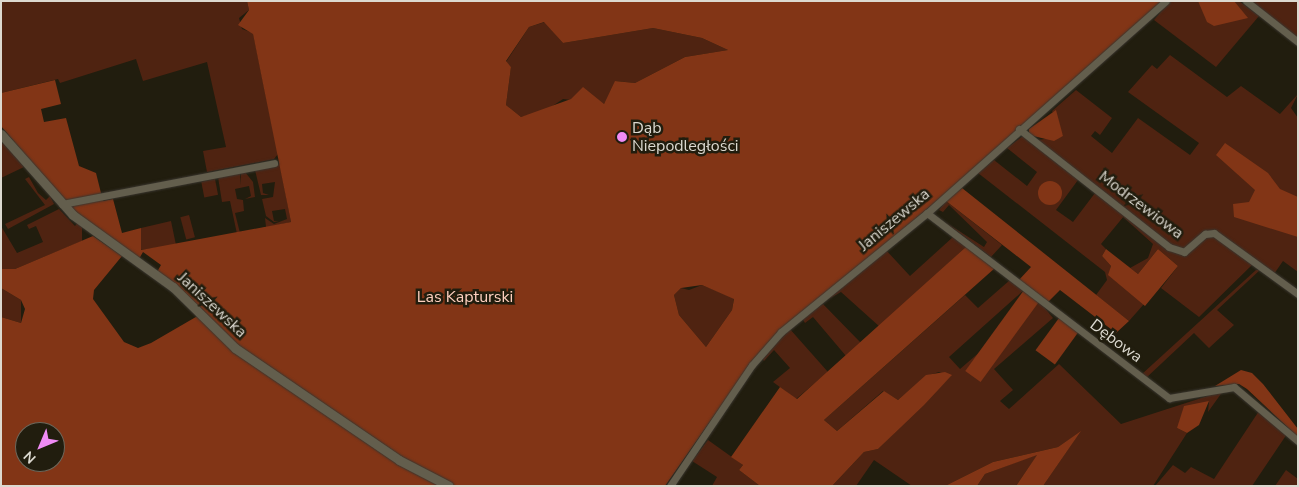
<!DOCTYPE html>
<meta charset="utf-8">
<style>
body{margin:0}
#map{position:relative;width:1299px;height:487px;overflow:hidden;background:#211d0e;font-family:"Nunito Sans",sans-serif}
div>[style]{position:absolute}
.green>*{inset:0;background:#4f2311;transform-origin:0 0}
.forest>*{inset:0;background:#823516;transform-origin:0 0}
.round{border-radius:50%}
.roads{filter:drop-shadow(0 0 1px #39352e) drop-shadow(0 0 1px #39352e)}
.minor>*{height:7px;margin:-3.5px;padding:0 3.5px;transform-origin:3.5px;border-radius:3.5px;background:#635e4d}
.tertiary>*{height:9px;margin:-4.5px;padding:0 4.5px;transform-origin:4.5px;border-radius:4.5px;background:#635e4d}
.dots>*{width:14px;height:14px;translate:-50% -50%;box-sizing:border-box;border:2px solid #211d0e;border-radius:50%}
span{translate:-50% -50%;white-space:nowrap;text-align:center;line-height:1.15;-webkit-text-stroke:5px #211d0e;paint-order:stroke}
.poi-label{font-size:16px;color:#dcd9d0}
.left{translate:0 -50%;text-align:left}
.street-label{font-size:16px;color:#dcd9d0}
.park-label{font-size:16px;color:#fed0bf}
.frame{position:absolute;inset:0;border:2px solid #dcd9d0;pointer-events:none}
.north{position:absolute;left:15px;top:422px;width:50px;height:50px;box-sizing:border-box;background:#211d0e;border:1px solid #6c685c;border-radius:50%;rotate:225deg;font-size:14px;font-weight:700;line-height:20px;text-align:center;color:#dcd9d0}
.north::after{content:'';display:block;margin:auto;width:18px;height:22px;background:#f08bf5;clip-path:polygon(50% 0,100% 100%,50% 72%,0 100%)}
</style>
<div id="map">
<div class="green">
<div style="clip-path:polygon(1px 1px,247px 1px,249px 10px,239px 18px,242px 29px,253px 33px,278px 154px,274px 159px,207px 172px,203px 151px,226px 147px,207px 62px,143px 81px,136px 59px,60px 83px,58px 79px,1px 93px)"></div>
<div style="clip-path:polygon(1170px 1px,1239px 1px,1259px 16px,1216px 67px,1154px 20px)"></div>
<div style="clip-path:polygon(1250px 1px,1298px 1px,1298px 39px)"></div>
<div style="clip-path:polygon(545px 22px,563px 43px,653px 28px,702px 38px,728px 50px,685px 57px,635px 83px,616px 81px,604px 104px,563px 99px,545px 111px,521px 117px,506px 105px,511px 67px,506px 62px,529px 27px)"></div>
<div style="clip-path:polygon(1170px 55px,1227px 97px,1241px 86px,1280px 114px,1298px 94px,1291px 108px,1298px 118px,1298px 272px,1283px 261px,1274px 274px,1209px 229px,1253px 264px,1199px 317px,1161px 288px,1178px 266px,1158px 249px,1138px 274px,1130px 268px,1148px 258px,1153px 244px,1038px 140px,1063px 136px,1052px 111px,1076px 90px,1112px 118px,1100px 135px,1095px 131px,1091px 136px,1112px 153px,1138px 118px,1190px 155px,1199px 143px,1128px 92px,1152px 65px,1157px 69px)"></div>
<div style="clip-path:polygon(1023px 136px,1078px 180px,1056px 210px,1073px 222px,1095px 193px,1124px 216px,1101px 244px,1106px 249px,1102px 256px,1111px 266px,1109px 275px,1144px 304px,1129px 321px,1096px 295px,1107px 280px,1105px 272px,978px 173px,994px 160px,1027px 186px,1037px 172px,1007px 148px)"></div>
<div style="clip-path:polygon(4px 143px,24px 167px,1px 178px,1px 144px)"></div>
<div style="clip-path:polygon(280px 164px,291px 222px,237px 234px,230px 201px,222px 202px,218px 177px,240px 173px,241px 185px,241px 173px,245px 172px,253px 182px,255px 197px,245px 199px,251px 196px,249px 186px,235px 189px,237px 199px,243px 200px,244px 211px,235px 213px,240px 233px,266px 227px,265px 218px,274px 224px,287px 219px,285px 209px,272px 211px,274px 221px,279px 221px,274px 222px,266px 216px,262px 199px,273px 197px,275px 182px,262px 184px,263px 193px,269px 195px,261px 195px,255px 170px)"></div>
<div style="clip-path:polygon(29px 177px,38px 193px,46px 200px,50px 196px,54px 204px,8px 229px,5px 224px,45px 205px,25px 179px)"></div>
<div style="left:215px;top:179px;width:16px;height:14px;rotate:79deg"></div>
<div style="clip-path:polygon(946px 201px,1002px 245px,991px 257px,945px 222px,984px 247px,987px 242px,949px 205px,943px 212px,939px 210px)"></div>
<div style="clip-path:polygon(59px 209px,75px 226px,78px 222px,82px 226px,82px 241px,15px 269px,1px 269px,1px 226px,17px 253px,43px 242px,36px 226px,29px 229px,27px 225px)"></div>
<div style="left:189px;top:215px;width:23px;height:9px;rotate:75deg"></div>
<div style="clip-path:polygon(171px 221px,176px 245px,140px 250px,141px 228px)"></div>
<div style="clip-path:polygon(953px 237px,967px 246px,880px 327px,841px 292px,827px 300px,885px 249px,910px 276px)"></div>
<div style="clip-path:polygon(1256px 270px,1260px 270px,1217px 310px,1234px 325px,1209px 348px,1194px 333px,1146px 378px,1142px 374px)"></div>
<div style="clip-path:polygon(1010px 280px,1024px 290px,949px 357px,960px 369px,1039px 301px,1053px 318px,994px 369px,1013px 390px,1000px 401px,1009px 409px,1059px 364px,1121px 424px,1223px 391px,1208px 412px,1209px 401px,1177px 428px,1187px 433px,1153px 486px,1043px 486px,1080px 432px,1058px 447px,993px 462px,945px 486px,912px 486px,874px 460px,856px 486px,832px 486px,864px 452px,878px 449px,951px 376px,939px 372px,926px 376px,898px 400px,883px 391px,837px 431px,824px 420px,965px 295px,978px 308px)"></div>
<div style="clip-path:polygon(702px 285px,734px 298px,732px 310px,706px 347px,679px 315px,674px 295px,681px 288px,689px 290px)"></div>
<div style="clip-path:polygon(1px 288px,21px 300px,21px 323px,1px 317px)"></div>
<div style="clip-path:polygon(823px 304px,861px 343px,846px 356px,813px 317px,805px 323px,802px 318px)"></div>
<div style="clip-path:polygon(789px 328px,828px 372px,796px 399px,773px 382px,790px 368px,774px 350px,764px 361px,761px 357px)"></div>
<div style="clip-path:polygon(1259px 411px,1287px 434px,1252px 486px,1155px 486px,1173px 465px,1185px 473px,1191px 467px,1214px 479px)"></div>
<div style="clip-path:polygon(708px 440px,743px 465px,739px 470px,760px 486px,712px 486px,717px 477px,692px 461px)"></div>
<div style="clip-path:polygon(1038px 454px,1016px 486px,977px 486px,985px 474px)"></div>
<div style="clip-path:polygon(1286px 470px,1298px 479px,1298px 486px,1275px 486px)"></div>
</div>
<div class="forest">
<div style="clip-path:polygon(evenodd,247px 1px,1163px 1px,994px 153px,799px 316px,730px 393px,665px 486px,1px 486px,1px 317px,21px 323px,25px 309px,21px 300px,1px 288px,1px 269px,15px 269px,93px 236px,122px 256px,94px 290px,93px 299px,124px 342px,138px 348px,151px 343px,201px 314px,157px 272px,161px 265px,143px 252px,139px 259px,81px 218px,58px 194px,1px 126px,1px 93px,55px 80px,61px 104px,41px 109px,44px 122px,66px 118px,79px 166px,96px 173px,103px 201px,113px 199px,122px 233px,141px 228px,141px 250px,291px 222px,253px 34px,238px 25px,249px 10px,247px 1px,544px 22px,563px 43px,653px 28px,702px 38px,728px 50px,685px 57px,635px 83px,615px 81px,604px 104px,583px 87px,571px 99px,521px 117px,506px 105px,511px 67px,506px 61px,529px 27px,544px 22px,247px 1px,702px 285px,734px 299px,732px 310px,706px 347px,679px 315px,674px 295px,681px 288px,702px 285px,247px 1px,25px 432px,55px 432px,55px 462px,25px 462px,25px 432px)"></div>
<div style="clip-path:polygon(1198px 1px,1234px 1px,1248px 18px,1214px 26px,1207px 22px)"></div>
<div style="clip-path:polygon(1056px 110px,1063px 136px,1054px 141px,1029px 135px,1029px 129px)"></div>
<div style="clip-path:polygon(1225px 143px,1268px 173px,1280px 189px,1298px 197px,1298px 237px,1234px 217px,1233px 204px,1249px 202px,1255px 190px,1216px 155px)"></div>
<div class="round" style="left:1038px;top:181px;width:24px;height:24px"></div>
<div style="clip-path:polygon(962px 188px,1109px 305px,1129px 321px,1116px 333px,1060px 290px,1047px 303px,1018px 281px,1031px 267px,946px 201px)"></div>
<div style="clip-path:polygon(967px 246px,995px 268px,824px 420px,837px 431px,884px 391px,898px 400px,926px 375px,945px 372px,952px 375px,924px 405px,878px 449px,864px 452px,832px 486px,760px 486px,739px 470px,743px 465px,731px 457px,780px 387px,797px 399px)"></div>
<div style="clip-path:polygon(1106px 249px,1138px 274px,1158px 249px,1178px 266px,1145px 306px,1108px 275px,1111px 266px,1102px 256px)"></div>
<div style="left:1024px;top:290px;width:19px;height:100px;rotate:36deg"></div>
<div style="left:1059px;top:318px;width:24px;height:40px;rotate:36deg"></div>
<div style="clip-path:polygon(1241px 370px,1252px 373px,1263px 384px,1298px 429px,1298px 437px,1247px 389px,1239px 384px,1215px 386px)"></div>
<div style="clip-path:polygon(1209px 401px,1199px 425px,1187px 433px,1177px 428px,1184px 406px)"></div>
<div style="clip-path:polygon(1081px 431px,1043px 486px,1016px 486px,1037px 455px,985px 474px,977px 486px,945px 486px,993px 462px,1058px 447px)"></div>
</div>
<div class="roads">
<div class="minor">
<div style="left:1246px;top:1px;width:66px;rotate:38.3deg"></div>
<div style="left:1019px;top:129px;width:191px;rotate:38.2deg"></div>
<div style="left:1169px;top:247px;width:16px;rotate:18deg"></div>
<div style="left:1184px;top:252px;width:28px;rotate:-41deg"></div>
<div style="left:1205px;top:234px;width:9px;rotate:-6deg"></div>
<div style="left:1214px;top:233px;width:104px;rotate:36deg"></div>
<div style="left:62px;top:204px;width:216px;rotate:-10.9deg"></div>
<div style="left:927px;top:213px;width:305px;rotate:37.4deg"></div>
<div style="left:1169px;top:398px;width:66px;rotate:-9.6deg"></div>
<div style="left:1234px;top:387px;width:84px;rotate:40.2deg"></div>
<div style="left:670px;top:486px;width:146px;rotate:-55.9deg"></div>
<div style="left:752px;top:365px;width:44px;rotate:-48.7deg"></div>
<div style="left:781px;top:332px;width:188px;rotate:-39.2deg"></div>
<div style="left:927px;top:213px;width:319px;rotate:-41.6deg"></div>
</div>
<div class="tertiary">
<div style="left:1px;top:134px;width:108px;rotate:48.4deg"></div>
<div style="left:73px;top:215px;width:123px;rotate:35.8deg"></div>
<div style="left:173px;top:287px;width:87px;rotate:44.5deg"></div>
<div style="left:235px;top:348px;width:199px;rotate:34.3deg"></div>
<div style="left:399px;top:460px;width:56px;rotate:27.5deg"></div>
</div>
</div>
<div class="dots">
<div style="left:622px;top:137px;background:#f08bf5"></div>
</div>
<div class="poi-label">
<span class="left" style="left:632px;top:137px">Dąb<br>Niepodległości</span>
</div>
<div class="street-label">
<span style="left:1141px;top:205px;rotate:37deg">Modrzewiowa</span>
<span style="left:894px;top:220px;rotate:-40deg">Janiszewska</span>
<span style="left:212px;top:305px;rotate:43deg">Janiszewska</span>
<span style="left:1116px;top:341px;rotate:37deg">Dębowa</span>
</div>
<div class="park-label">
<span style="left:465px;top:297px">Las Kapturski</span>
</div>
<div class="frame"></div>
<div class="north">N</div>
</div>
